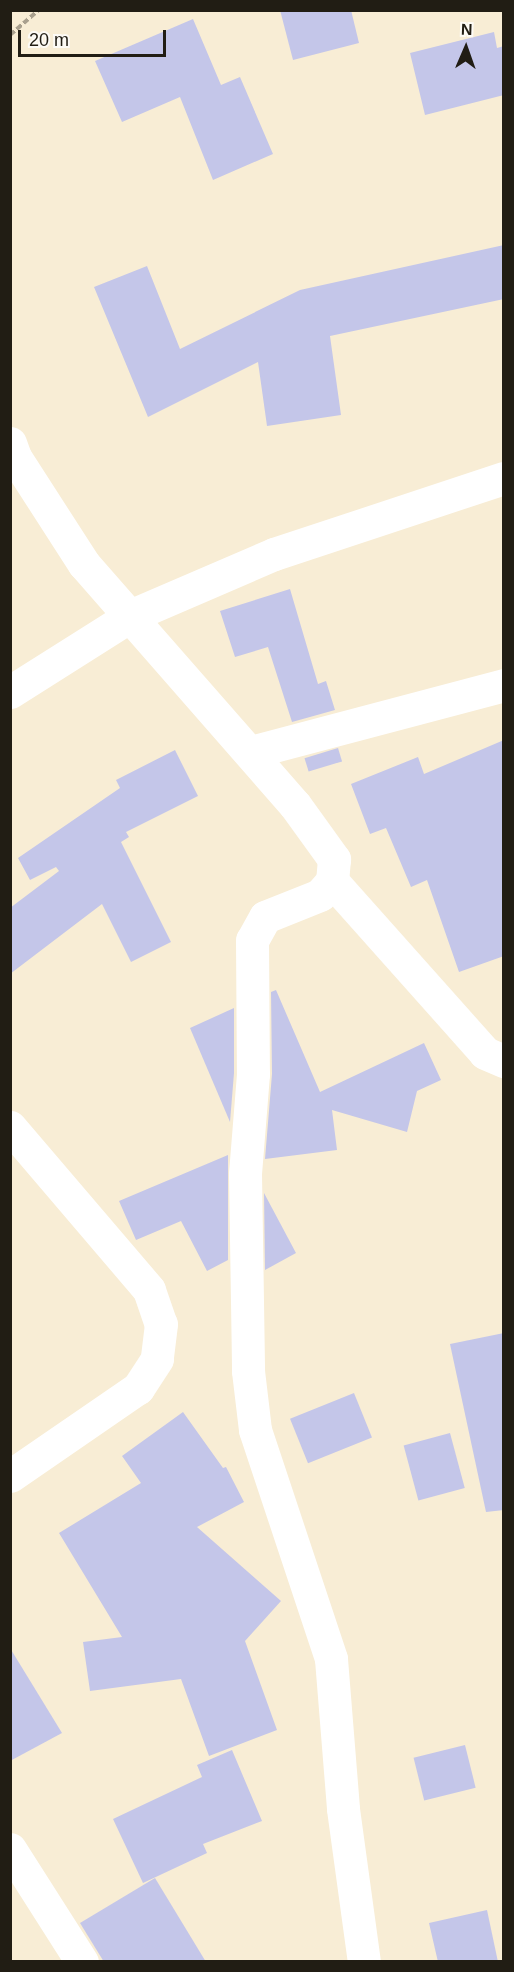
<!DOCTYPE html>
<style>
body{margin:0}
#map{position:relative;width:514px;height:1972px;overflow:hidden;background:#f8edd5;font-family:Helvetica,sans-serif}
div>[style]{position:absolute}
.building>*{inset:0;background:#c4c6e9;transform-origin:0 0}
.path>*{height:4px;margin-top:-2px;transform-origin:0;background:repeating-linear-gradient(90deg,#a9a08e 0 6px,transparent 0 9px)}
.street>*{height:33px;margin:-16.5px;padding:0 16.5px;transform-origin:16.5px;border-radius:16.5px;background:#fff}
span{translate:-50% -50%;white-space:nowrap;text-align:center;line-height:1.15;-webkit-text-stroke:5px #fdfbf6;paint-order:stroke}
.frame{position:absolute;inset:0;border:12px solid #211d14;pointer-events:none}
.north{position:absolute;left:436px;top:18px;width:60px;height:60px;-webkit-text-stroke:4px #fdfbf6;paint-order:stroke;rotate:2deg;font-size:16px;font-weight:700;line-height:24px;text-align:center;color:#211d14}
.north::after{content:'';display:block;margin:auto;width:21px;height:27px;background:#211d14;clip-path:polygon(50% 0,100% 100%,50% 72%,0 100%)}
.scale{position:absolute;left:18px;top:30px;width:148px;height:27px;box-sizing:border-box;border:3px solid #211d14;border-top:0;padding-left:8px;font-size:18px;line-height:21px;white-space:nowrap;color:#211d14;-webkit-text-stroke:4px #fdfbf6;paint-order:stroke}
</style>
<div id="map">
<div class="building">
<div style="clip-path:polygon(280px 10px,351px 10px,359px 43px,293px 60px)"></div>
<div style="clip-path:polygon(193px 19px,221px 85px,240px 77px,273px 154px,213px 180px,180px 97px,122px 122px,95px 61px)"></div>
<div style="clip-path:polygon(494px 32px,497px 48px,504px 46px,504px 95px,425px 115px,410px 53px)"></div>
<div style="clip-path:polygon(504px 245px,504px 299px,330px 336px,341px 415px,267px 426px,258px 362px,148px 417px,94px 287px,147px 266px,180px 349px,300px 290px)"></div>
<div style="clip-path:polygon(290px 589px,318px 684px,326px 681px,335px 710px,292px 722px,268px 647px,235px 657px,220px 611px)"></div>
<div style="clip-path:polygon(504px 740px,504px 956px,459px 972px,427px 880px,411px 887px,386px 828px,370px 834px,351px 784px,418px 757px,424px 774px)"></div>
<div style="left:338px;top:748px;width:14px;height:35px;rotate:73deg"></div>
<div style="clip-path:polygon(175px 750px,198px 796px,126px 832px,129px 837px,121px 842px,171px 942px,131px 962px,102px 904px,10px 974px,10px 908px,59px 871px,56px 867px,30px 880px,18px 858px,120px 788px,116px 780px)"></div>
<div style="clip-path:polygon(276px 990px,320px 1092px,424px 1043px,441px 1080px,417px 1091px,407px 1132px,332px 1110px,337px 1150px,265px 1159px,272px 1074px,271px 992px)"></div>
<div style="clip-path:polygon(234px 1008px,234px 1073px,230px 1122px,190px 1028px)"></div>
<div style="clip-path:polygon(228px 1155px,228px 1260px,207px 1271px,181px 1221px,136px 1240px,119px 1201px)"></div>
<div style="clip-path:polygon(264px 1193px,296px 1253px,265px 1270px)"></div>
<div style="clip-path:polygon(504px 1333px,504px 1510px,486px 1512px,450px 1344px)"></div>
<div style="left:354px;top:1393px;width:48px;height:69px;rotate:68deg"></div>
<div style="clip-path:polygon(183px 1412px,223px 1468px,226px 1467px,244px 1502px,197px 1527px,281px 1601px,245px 1641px,277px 1730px,209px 1756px,181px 1679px,90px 1691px,83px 1642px,122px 1637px,59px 1533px,141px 1483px,122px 1456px)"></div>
<div style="left:450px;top:1433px;width:57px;height:48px;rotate:75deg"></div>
<div style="clip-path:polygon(10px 1648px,62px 1733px,10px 1761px)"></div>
<div style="left:465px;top:1745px;width:44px;height:53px;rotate:76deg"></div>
<div style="clip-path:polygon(232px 1750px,262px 1821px,203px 1844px,207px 1853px,143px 1883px,113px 1819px,202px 1777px,197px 1765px)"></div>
<div style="clip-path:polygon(155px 1878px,206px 1962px,104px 1962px,80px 1923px)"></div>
<div style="clip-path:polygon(487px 1910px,498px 1962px,438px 1962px,429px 1923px)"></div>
</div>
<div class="path">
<div style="left:10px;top:35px;width:38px;rotate:-41deg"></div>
</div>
<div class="street">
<div style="left:10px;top:443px;width:15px;rotate:70deg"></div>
<div style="left:15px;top:457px;width:127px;rotate:57.2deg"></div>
<div style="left:84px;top:564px;width:320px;rotate:48.8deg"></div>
<div style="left:295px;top:805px;width:67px;rotate:54.2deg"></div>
<div style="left:334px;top:859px;width:22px;rotate:95deg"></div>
<div style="left:332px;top:881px;width:18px;rotate:131deg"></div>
<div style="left:320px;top:895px;width:59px;rotate:158.2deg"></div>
<div style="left:265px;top:917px;width:26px;rotate:119deg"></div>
<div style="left:252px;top:940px;width:134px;rotate:89.6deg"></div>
<div style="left:253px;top:1074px;width:100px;rotate:94.6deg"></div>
<div style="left:245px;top:1174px;width:197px;rotate:89.1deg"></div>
<div style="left:248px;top:1371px;width:59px;rotate:83.2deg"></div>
<div style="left:255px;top:1430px;width:241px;rotate:71.6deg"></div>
<div style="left:331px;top:1659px;width:150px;rotate:85.4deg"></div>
<div style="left:343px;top:1809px;width:154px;rotate:82.2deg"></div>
<div style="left:10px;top:692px;width:142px;rotate:-32.3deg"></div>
<div style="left:130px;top:616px;width:157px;rotate:-23.3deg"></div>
<div style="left:274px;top:554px;width:242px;rotate:-18.3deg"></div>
<div style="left:251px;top:752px;width:262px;rotate:-14.8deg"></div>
<div style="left:332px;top:881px;width:230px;rotate:48.3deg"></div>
<div style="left:485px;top:1053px;width:21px;rotate:23deg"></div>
<div style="left:10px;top:1127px;width:214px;rotate:49.5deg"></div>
<div style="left:149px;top:1290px;width:36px;rotate:71deg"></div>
<div style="left:161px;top:1324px;width:35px;rotate:97deg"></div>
<div style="left:157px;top:1359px;width:35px;rotate:123deg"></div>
<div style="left:138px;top:1388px;width:155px;rotate:145.5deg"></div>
<div style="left:10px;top:1849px;width:134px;rotate:57.5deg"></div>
</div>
<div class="frame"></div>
<div class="north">N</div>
<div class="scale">20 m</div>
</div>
